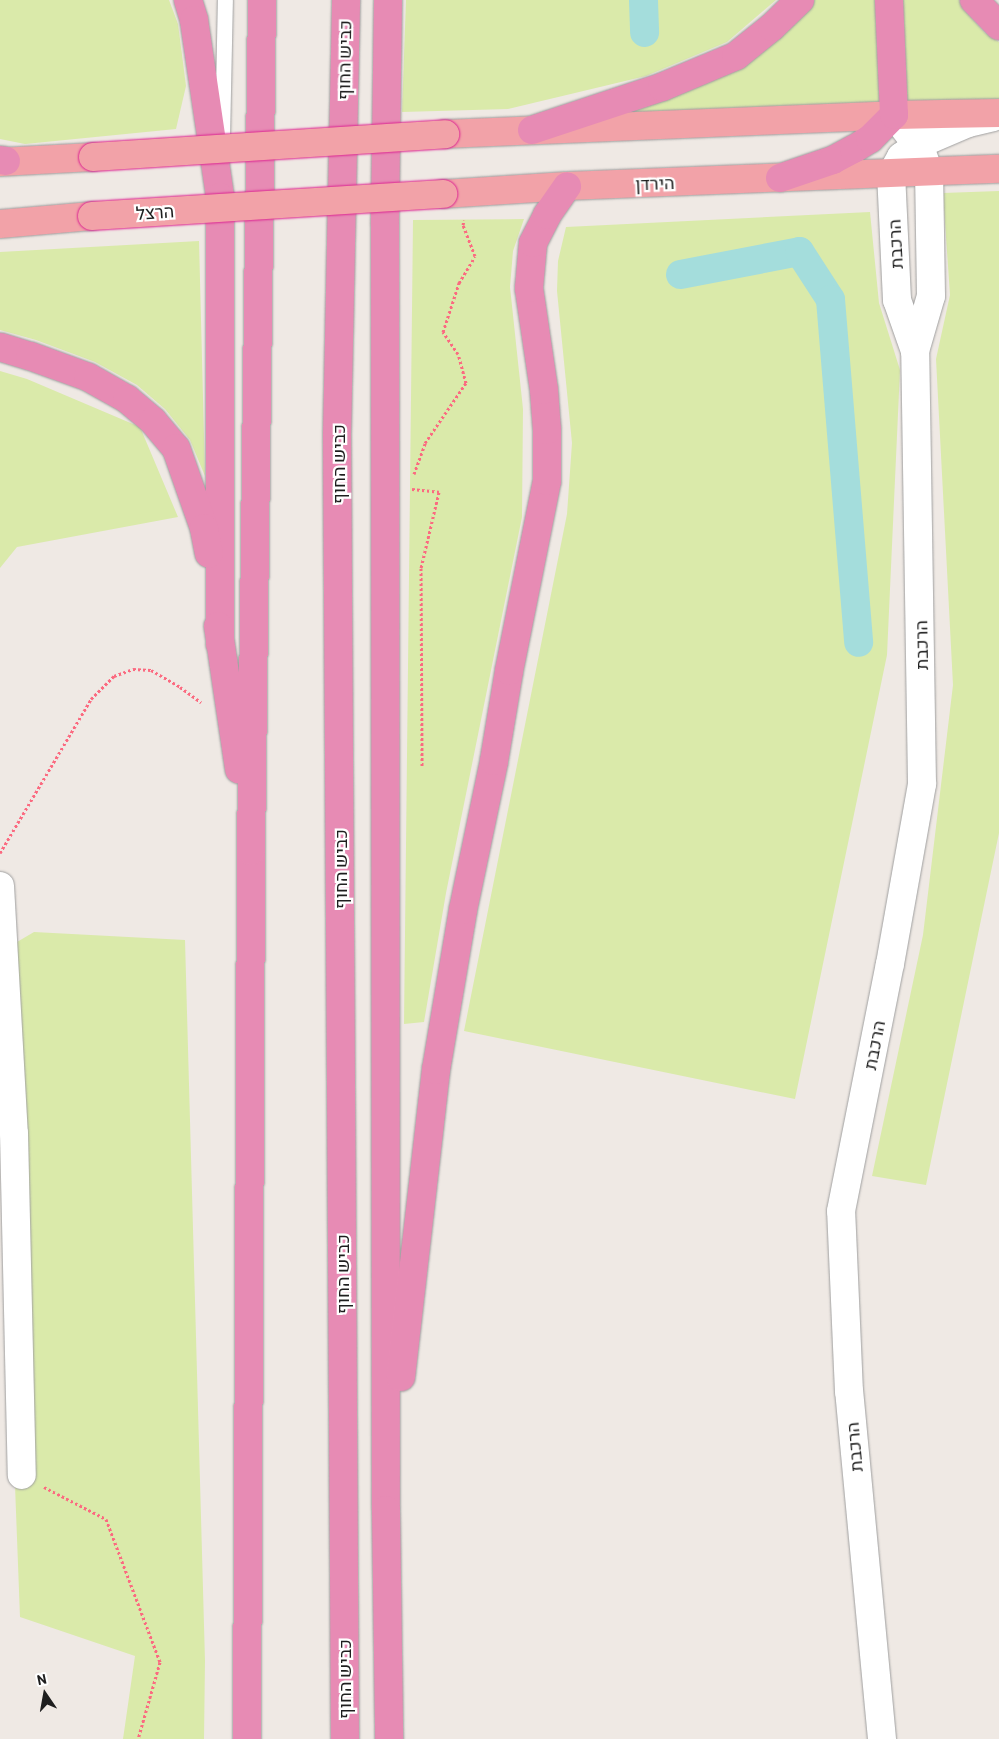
<!DOCTYPE html>
<meta charset="utf-8">
<style>
body{margin:0}
#map{position:relative;width:999px;height:1739px;overflow:hidden;background:#efe9e4;font-family:Barlow,Heebo,sans-serif}
div>[style]{position:absolute}
.grass>*{inset:0;background:#daeaaa}
.canal>*{height:29px;margin:-14.5px;padding:0 14.5px;transform-origin:14.5px;border-radius:14.5px;background:#a4dddc}
.path>*{height:3px;margin-top:-1.5px;transform-origin:0;background:repeating-linear-gradient(90deg,#fb6a80 0 2.5px,transparent 0 5px)}
.roads{filter:drop-shadow(0 0 1px #9f9f9f) drop-shadow(0 0 1px #9f9f9f)}
.service>*{height:15px;margin:-7.5px;padding:0 7.5px;transform-origin:7.5px;border-radius:7.5px;background:#fff}
.minor>*{height:28px;margin:-14px;padding:0 14px;transform-origin:14px;border-radius:14px;background:#fff}
.tertiary>*{height:28px;margin:-14px;padding:0 14px;transform-origin:14px;border-radius:14px;background:#fff}
.trunk>*{height:28px;margin:-14px;padding:0 14px;transform-origin:14px;border-radius:14px;background:#f2a2a8}
.motorway>*{height:28px;margin:-14px;padding:0 14px;transform-origin:14px;border-radius:14px;background:#e78bb4}
.bridges{filter:drop-shadow(0 0 1px #dc2392) drop-shadow(0 0 1px #dc2392)}
.trunk-bridge>*{height:28px;margin:-14px;padding:0 14px;transform-origin:14px;border-radius:14px;background:#f2a2a8}
span{translate:-50% -50%;white-space:nowrap;text-align:center;line-height:1.15;-webkit-text-stroke:4.5px #fff;paint-order:stroke}
.street-label{font-size:18px;color:#1e1e1e}
.north{position:absolute;left:20px;top:1669px;width:50px;height:50px;-webkit-text-stroke:4px #fff;paint-order:stroke;rotate:348deg;font-size:14px;font-weight:700;line-height:20px;text-align:center;color:#1e1e1e}
.north::after{content:'';display:block;margin:auto;width:18px;height:22px;background:#1e1e1e;clip-path:polygon(50% 0,100% 100%,50% 72%,0 100%)}
</style>
<div id="map">
<div class="grass">
<div style="clip-path:polygon(0 0,169px 0,178px 24px,186px 86px,176px 129px,25px 144px,0 139px)"></div>
<div style="clip-path:polygon(406px 0,776px 0,727px 42px,646px 76px,508px 109px,402px 112px)"></div>
<div style="clip-path:polygon(808px 0,880px 0,883px 106px,618px 117px)"></div>
<div style="clip-path:polygon(897px 0,959px 0,963px 9px,985px 33px,999px 42px,999px 103px,901px 106px)"></div>
<div style="clip-path:polygon(999px 191px,999px 833px,926px 1185px,872px 1176px,923px 935px,953px 685px,936px 359px,950px 295px,943px 193px)"></div>
<div style="clip-path:polygon(870px 212px,879px 303px,900px 370px,887px 655px,795px 1099px,464px 1031px,567px 514px,572px 443px,557px 291px,558px 261px,566px 227px)"></div>
<div style="clip-path:polygon(524px 219px,513px 251px,510px 287px,523px 409px,522px 517px,446px 893px,424px 1022px,404px 1024px,413px 220px)"></div>
<div style="clip-path:polygon(199px 241px,205px 476px,190px 440px,165px 409px,137px 385px,95px 362px,36px 340px,0 330px,0 252px)"></div>
<div style="clip-path:polygon(0 371px,27px 379px,140px 427px,178px 517px,17px 547px,0 568px)"></div>
<div style="clip-path:polygon(34px 932px,185px 940px,205px 1661px,204px 1739px,123px 1739px,135px 1656px,20px 1617px,0 1091px,0 952px)"></div>
</div>
<div class="canal">
<div style="left:643px;top:0;width:32px;rotate:88deg"></div>
<div style="left:680px;top:274px;width:121px;rotate:-10.9deg"></div>
<div style="left:799px;top:251px;width:57px;rotate:57.1deg"></div>
<div style="left:830px;top:299px;width:344px;rotate:85.3deg"></div>
</div>
<div class="path">
<div style="left:414px;top:474px;width:33px;rotate:-70deg"></div>
<div style="left:425px;top:443px;width:73px;rotate:-55.7deg"></div>
<div style="left:466px;top:383px;width:30px;rotate:-105deg"></div>
<div style="left:458px;top:354px;width:27px;rotate:-124deg"></div>
<div style="left:443px;top:332px;width:52px;rotate:-71.9deg"></div>
<div style="left:459px;top:283px;width:31px;rotate:-59deg"></div>
<div style="left:475px;top:256px;width:33px;rotate:-111deg"></div>
<div style="left:463px;top:225px;width:5px;rotate:-79deg"></div>
<div style="left:412px;top:489px;width:27px;rotate:6deg"></div>
<div style="left:439px;top:492px;width:78px;rotate:103.3deg"></div>
<div style="left:421px;top:568px;width:199px;rotate:89.7deg"></div>
<div style="left:0;top:853px;width:179px;rotate:-59.4deg"></div>
<div style="left:91px;top:699px;width:33px;rotate:-45deg"></div>
<div style="left:114px;top:676px;width:20px;rotate:-20deg"></div>
<div style="left:133px;top:669px;width:18px;rotate:3deg"></div>
<div style="left:151px;top:670px;width:34px;rotate:30deg"></div>
<div style="left:180px;top:687px;width:26px;rotate:36deg"></div>
<div style="left:44px;top:1487px;width:70px;rotate:27.3deg"></div>
<div style="left:106px;top:1519px;width:153px;rotate:69.3deg"></div>
<div style="left:160px;top:1662px;width:80px;rotate:105.9deg"></div>
</div>
<div class="roads">
<div class="service">
<div style="left:222px;top:138px;width:138px;rotate:-88.8deg"></div>
</div>
<div class="minor">
<div style="left:0;top:886px;width:247px;rotate:86.8deg"></div>
<div style="left:14px;top:1133px;width:342px;rotate:88.7deg"></div>
</div>
<div class="tertiary">
<div style="left:915px;top:351px;width:54px;rotate:-109.4deg"></div>
<div style="left:897px;top:300px;width:125px;rotate:-92.7deg"></div>
<div style="left:891px;top:175px;width:21px;rotate:-61deg"></div>
<div style="left:901px;top:157px;width:20px;rotate:-37deg"></div>
<div style="left:917px;top:145px;width:56px;rotate:-23.3deg"></div>
<div style="left:968px;top:123px;width:26px;rotate:-13deg"></div>
<div style="left:882px;top:1739px;width:349px;rotate:-95.4deg"></div>
<div style="left:849px;top:1392px;width:181px;rotate:-92.5deg"></div>
<div style="left:841px;top:1211px;width:252px;rotate:-78.8deg"></div>
<div style="left:890px;top:964px;width:183px;rotate:-79.9deg"></div>
<div style="left:922px;top:784px;width:433px;rotate:-90.9deg"></div>
<div style="left:915px;top:351px;width:57px;rotate:-73.8deg"></div>
<div style="left:931px;top:296px;width:124px;rotate:-90.9deg"></div>
<div style="left:929px;top:172px;width:23px;rotate:-110deg"></div>
<div style="left:921px;top:150px;width:44px;rotate:-127.6deg"></div>
</div>
<div class="trunk">
<div style="left:445px;top:134px;width:449px;rotate:-2.4deg"></div>
<div style="left:894px;top:115px;width:105px;rotate:-1.1deg"></div>
<div style="left:0;top:162px;width:93px;rotate:-3.1deg"></div>
<div style="left:443px;top:194px;width:124px;rotate:-3.7deg"></div>
<div style="left:567px;top:186px;width:432px;rotate:-2.3deg"></div>
<div style="left:0;top:224px;width:92px;rotate:-5deg"></div>
</div>
<div class="motorway">
<div style="left:188px;top:0;width:21px;rotate:73deg"></div>
<div style="left:194px;top:20px;width:179px;rotate:81.6deg"></div>
<div style="left:220px;top:197px;width:447px;rotate:90deg"></div>
<div style="left:388px;top:0;width:225px;rotate:90.8deg"></div>
<div style="left:385px;top:225px;width:1285px;rotate:89.96deg"></div>
<div style="left:386px;top:1510px;width:229px;rotate:89.2deg"></div>
<div style="left:974px;top:0;width:36px;rotate:46deg"></div>
<div style="left:532px;top:130px;width:137px;rotate:-18.3deg"></div>
<div style="left:662px;top:87px;width:80px;rotate:-22.7deg"></div>
<div style="left:736px;top:56px;width:46px;rotate:-38.9deg"></div>
<div style="left:772px;top:27px;width:39px;rotate:-44deg"></div>
<div style="left:0;top:160px;width:6px;rotate:9deg"></div>
<div style="left:780px;top:178px;width:56px;rotate:-18.8deg"></div>
<div style="left:833px;top:160px;width:24px;rotate:-28deg"></div>
<div style="left:854px;top:149px;width:19px;rotate:-32deg"></div>
<div style="left:870px;top:139px;width:34px;rotate:-45deg"></div>
<div style="left:894px;top:115px;width:115px;rotate:-92.5deg"></div>
<div style="left:0;top:347px;width:31px;rotate:17deg"></div>
<div style="left:30px;top:356px;width:62px;rotate:19.9deg"></div>
<div style="left:88px;top:377px;width:45px;rotate:29.4deg"></div>
<div style="left:127px;top:399px;width:34px;rotate:40deg"></div>
<div style="left:153px;top:421px;width:35px;rotate:50deg"></div>
<div style="left:176px;top:448px;width:85px;rotate:70.7deg"></div>
<div style="left:204px;top:528px;width:26px;rotate:79deg"></div>
<div style="left:218px;top:626px;width:145px;rotate:81.6deg"></div>
<div style="left:401px;top:1377px;width:309px;rotate:-83.5deg"></div>
<div style="left:436px;top:1070px;width:162px;rotate:-80.4deg"></div>
<div style="left:463px;top:910px;width:152px;rotate:-78.2deg"></div>
<div style="left:494px;top:761px;width:91px;rotate:-80.5deg"></div>
<div style="left:509px;top:671px;width:194px;rotate:-78.7deg"></div>
<div style="left:547px;top:481px;width:51px;rotate:-90deg"></div>
<div style="left:547px;top:430px;width:40px;rotate:-94.3deg"></div>
<div style="left:544px;top:390px;width:103px;rotate:-98.4deg"></div>
<div style="left:529px;top:288px;width:45px;rotate:-84.9deg"></div>
<div style="left:533px;top:243px;width:31px;rotate:-63deg"></div>
<div style="left:547px;top:215px;width:35px;rotate:-55deg"></div>
<div style="left:247px;top:1739px;width:888px;rotate:-89.74deg"></div>
<div style="left:251px;top:851px;width:851px;rotate:-89.26deg"></div>
<div style="left:345px;top:1739px;width:1304px;rotate:-90.35deg"></div>
<div style="left:337px;top:435px;width:435px;rotate:-88.8deg"></div>
</div>
</div>
<div class="bridges">
<div class="trunk-bridge">
<div style="left:93px;top:157px;width:353px;rotate:-3.7deg"></div>
<div style="left:92px;top:216px;width:352px;rotate:-3.6deg"></div>
</div>
</div>
<div class="street-label">
<span style="left:344px;top:60px;rotate:-89deg">כביש החוף</span>
<span style="left:655px;top:183px;rotate:-2deg">הירדן</span>
<span style="left:155px;top:212px;rotate:-4deg">הרצל</span>
<span style="left:895px;top:244px;rotate:-93deg">הרכבת</span>
<span style="left:338px;top:464px;rotate:-90deg">כביש החוף</span>
<span style="left:921px;top:645px;rotate:-91deg">הרכבת</span>
<span style="left:340px;top:869px;rotate:-90deg">כביש החוף</span>
<span style="left:874px;top:1045px;rotate:-79deg">הרכבת</span>
<span style="left:342px;top:1274px;rotate:-90deg">כביש החוף</span>
<span style="left:854px;top:1447px;rotate:-95deg">הרכבת</span>
<span style="left:344px;top:1679px;rotate:-90deg">כביש החוף</span>
</div>
<div class="north">N</div>
</div>
